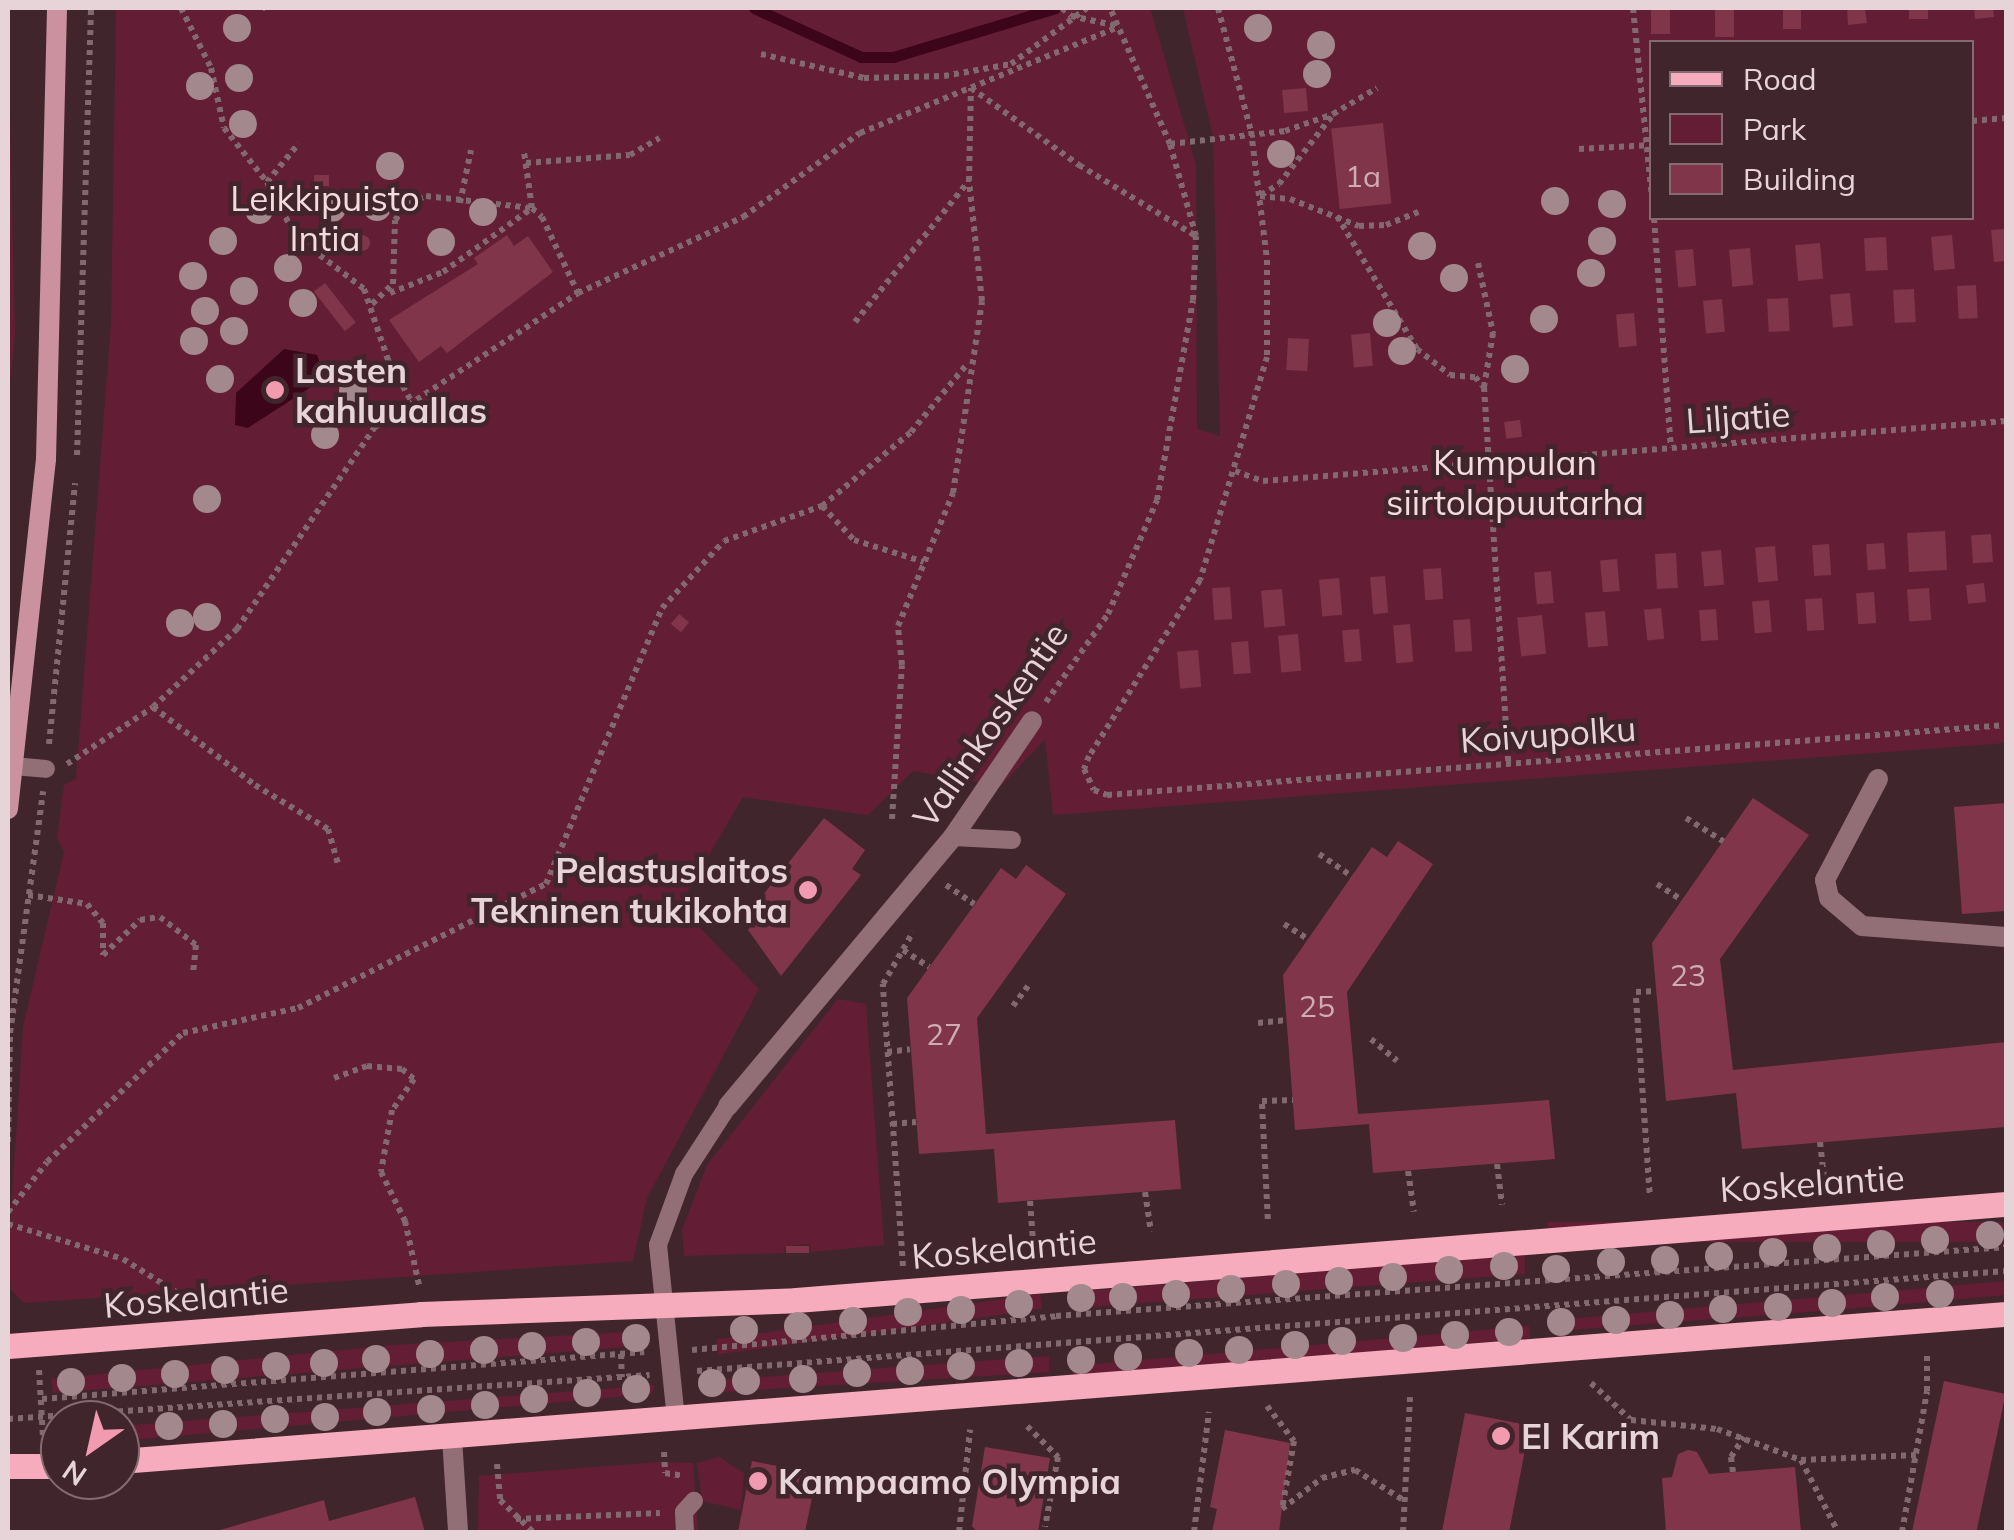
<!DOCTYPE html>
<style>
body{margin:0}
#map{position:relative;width:2014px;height:1540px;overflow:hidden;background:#41252c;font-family:Mulish,sans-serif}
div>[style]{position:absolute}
.green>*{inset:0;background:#631e35;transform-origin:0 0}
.water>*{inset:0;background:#3c0519}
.stream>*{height:11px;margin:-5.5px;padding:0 5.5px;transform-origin:5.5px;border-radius:5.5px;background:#3c0519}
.building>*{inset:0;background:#80354b;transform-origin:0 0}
.round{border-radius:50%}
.path>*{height:6px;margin-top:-3px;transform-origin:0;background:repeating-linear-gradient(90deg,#81696f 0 5px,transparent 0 10px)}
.lane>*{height:18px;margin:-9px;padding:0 9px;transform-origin:9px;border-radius:9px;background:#926e76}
.street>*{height:20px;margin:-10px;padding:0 10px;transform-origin:10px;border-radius:10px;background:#926e76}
.secondary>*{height:20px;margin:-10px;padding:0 10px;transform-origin:10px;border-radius:10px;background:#cb919e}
.primary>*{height:25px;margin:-12.5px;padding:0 12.5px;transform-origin:12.5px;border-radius:12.5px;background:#f7acbd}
.trees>*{width:28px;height:28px;margin:-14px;border-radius:50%;background:#a3898e}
.dots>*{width:28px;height:28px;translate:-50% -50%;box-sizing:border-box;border:5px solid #41252c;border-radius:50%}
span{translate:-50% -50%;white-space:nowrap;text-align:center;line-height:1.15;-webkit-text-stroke:9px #41252c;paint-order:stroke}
.number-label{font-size:30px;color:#cdacb5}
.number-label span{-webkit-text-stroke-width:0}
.park-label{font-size:35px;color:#f3dbdf}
.poi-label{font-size:35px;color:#e7d4d8;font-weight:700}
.left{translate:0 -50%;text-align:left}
.right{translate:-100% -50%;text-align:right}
.street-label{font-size:35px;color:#e7d4d8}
.frame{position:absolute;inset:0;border:10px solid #e7d4d8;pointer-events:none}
.legend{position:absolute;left:1649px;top:40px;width:325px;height:180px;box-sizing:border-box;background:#41252c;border:2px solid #836b71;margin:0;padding:12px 18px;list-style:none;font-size:30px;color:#e7d4d8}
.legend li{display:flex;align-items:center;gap:20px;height:50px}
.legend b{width:50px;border:2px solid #836b71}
.north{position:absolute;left:40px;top:1400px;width:100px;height:100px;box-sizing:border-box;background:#41252c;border:2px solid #836b71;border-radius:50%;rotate:214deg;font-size:28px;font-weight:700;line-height:40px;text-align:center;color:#e7d4d8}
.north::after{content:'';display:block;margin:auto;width:35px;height:45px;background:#f29aaf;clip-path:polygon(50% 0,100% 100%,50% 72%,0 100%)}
</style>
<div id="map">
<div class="green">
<div style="clip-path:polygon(evenodd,116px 8px,1150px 8px,1196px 165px,1197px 429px,1220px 436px,1213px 137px,1183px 8px,2006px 8px,2006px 743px,1053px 815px,1045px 739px,1001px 786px,913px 771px,868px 815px,743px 797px,679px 906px,759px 989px,647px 1198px,633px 1261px,24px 1303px,11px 1290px,8px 1260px,23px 1027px,64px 852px,57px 838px,64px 785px,76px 779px,111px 322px,116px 8px,1652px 42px,1972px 42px,1972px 218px,1652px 218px,1652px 42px)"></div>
<div style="clip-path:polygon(8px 29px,15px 335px,8px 404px)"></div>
<div style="clip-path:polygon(838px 999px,866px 1004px,884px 1245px,811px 1252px,810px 1244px,785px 1246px,784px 1253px,684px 1256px,682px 1230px,707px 1165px)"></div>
<div style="left:2006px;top:1222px;width:20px;height:458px;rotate:90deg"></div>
<div style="clip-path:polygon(1525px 1254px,1525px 1274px,1076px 1308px,1075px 1292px)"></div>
<div style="clip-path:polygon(2006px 1281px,2006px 1295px,1846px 1309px,1556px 1331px,1555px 1320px)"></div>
<div style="left:1040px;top:1294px;width:15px;height:327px;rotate:82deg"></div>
<div style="left:1529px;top:1326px;width:12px;height:458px;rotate:85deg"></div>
<div style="clip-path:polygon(629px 1332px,645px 1334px,651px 1345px,53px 1393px,51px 1379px,393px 1345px)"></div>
<div style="clip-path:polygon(1049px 1356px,1049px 1372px,707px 1393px,706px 1381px)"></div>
<div style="clip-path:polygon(655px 1385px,651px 1394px,120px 1441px,120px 1426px)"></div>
<div style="clip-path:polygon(719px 1457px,744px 1473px,741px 1510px,702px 1501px,697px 1463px)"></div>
<div style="clip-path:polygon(659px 1462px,693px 1463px,698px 1532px,478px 1532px,479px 1476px)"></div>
</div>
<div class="water">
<div style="clip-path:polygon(284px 349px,317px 355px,325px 378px,248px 428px,235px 425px,236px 393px)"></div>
</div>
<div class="stream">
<div style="left:754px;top:8px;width:118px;rotate:24.6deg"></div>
<div style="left:861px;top:57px;width:32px"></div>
<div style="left:893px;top:57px;width:169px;rotate:-16.8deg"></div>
</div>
<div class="building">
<div style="left:1651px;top:8px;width:19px;height:26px"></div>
<div style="left:1715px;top:8px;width:19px;height:29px"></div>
<div style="left:1783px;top:8px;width:18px;height:21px"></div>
<div style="clip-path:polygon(1847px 8px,1865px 8px,1867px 23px,1848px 25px)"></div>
<div style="left:1909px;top:8px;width:19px;height:11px"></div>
<div style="clip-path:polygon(1974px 8px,1993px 8px,1994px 17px,1975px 19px)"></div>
<div style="left:1306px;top:88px;width:23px;height:24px;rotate:85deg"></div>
<div style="left:1383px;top:123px;width:81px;height:52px;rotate:84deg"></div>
<div style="left:314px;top:175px;width:15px;height:11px"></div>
<div style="clip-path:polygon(2006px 229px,2006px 261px,1994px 262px,1991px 230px)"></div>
<div class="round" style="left:354px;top:235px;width:16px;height:16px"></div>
<div style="clip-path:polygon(507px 235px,514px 246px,528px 236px,553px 272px,447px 353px,441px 346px,419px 362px,389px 320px,478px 264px,474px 258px)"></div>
<div style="left:1952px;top:235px;width:34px;height:21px;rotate:85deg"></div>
<div style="left:1886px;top:237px;width:33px;height:22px;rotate:87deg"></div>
<div style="left:1820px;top:243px;width:36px;height:25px;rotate:85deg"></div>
<div style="left:1750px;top:248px;width:37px;height:21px;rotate:85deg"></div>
<div style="left:1693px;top:249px;width:37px;height:18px;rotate:85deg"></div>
<div style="left:325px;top:283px;width:50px;height:14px;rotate:52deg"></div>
<div style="left:1976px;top:285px;width:33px;height:19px;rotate:87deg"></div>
<div style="left:1914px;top:289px;width:33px;height:21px;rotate:87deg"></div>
<div style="left:1850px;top:293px;width:33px;height:20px;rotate:85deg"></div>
<div style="left:1788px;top:298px;width:33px;height:21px;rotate:87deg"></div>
<div style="left:1722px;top:299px;width:33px;height:19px;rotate:85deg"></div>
<div style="left:1634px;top:313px;width:33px;height:18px;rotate:85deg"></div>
<div style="left:1370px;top:333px;width:33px;height:19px;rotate:85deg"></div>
<div style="left:1288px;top:338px;width:21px;height:32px;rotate:3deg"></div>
<div style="left:1520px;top:420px;width:17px;height:16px;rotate:83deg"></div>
<div style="left:1945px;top:531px;width:39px;height:38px;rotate:87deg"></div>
<div style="left:1991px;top:534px;width:28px;height:20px;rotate:86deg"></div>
<div style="left:1884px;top:543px;width:26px;height:18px;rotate:86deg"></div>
<div style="left:1829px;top:544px;width:31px;height:17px;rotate:86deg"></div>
<div style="left:1775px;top:546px;width:35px;height:20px;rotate:85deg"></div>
<div style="left:1721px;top:550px;width:35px;height:20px;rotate:85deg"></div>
<div style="left:1676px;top:553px;width:35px;height:21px;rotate:87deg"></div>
<div style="left:1617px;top:559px;width:32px;height:17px;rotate:85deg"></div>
<div style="left:1441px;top:568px;width:31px;height:18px;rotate:86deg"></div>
<div style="left:1551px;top:571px;width:32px;height:17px;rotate:85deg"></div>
<div style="left:1385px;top:576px;width:37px;height:15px;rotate:85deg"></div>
<div style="left:1339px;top:578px;width:37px;height:20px;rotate:85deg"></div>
<div style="left:1984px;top:583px;width:19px;height:18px;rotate:84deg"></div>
<div style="left:1230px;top:587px;width:32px;height:18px;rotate:86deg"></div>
<div style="left:1929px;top:588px;width:32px;height:22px;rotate:86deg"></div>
<div style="left:1282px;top:589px;width:37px;height:21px;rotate:85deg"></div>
<div style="left:1874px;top:592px;width:31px;height:18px;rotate:86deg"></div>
<div style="left:1822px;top:598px;width:32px;height:17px;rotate:86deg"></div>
<div style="left:1769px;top:600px;width:32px;height:17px;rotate:85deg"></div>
<div style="left:1661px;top:608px;width:31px;height:17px;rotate:84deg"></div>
<div style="left:1716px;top:609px;width:31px;height:17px;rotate:86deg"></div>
<div style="left:1605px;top:611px;width:35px;height:20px;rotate:85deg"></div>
<div style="left:679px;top:614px;width:13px;height:13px;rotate:39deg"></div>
<div style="left:1542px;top:615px;width:39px;height:25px;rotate:84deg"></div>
<div style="left:1470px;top:619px;width:32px;height:17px;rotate:86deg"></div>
<div style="left:1410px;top:624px;width:38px;height:17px;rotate:85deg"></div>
<div style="left:1359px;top:629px;width:32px;height:17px;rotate:85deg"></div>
<div style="left:1298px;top:634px;width:37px;height:20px;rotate:85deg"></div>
<div style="left:1248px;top:641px;width:32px;height:17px;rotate:85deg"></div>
<div style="left:1198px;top:650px;width:37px;height:21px;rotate:85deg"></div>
<div style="clip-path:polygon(1753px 798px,1809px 835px,1720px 959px,1733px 1070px,2006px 1042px,2006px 1127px,1742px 1149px,1736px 1093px,1666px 1101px,1652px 943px)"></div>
<div style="clip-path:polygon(2006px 803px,2006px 911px,1962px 914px,1954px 807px)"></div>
<div style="clip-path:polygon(824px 818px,865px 850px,852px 869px,861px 875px,781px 976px,748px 930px,760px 913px,755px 905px)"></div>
<div style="clip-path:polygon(1398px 841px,1433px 864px,1347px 992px,1358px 1114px,1549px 1100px,1555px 1159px,1373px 1173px,1369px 1124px,1295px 1130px,1283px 975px,1372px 847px,1387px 857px)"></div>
<div style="clip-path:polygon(1026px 865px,1066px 894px,977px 1018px,986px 1134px,1175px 1120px,1181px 1189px,998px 1203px,994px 1149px,919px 1154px,907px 998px,1001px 868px,1016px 879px)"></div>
<div style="left:809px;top:1246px;width:7px;height:23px;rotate:90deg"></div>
<div style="left:1944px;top:1381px;width:63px;height:153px;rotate:12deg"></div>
<div style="left:1465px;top:1413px;width:66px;height:120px;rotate:11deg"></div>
<div style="clip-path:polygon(1225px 1430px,1290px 1443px,1279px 1532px,1212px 1532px,1217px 1509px,1210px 1507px)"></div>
<div style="clip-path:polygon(985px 1447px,1050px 1458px,1038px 1532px,977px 1532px,972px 1526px)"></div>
<div style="clip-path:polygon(1688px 1450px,1697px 1452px,1709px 1474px,1795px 1467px,1801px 1532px,1666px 1532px,1662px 1478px,1672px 1477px,1678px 1454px)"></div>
<div style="clip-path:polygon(752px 1461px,817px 1474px,805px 1532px,738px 1532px)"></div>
<div style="clip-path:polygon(415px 1497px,425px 1532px,213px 1532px,324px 1500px,329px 1521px)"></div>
</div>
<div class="path">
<div style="left:181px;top:8px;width:67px;rotate:63.4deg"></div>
<div style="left:211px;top:68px;width:61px;rotate:77.8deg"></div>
<div style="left:224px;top:128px;width:69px;rotate:51.5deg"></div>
<div style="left:267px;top:182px;width:62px;rotate:62.2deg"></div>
<div style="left:296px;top:237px;width:86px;rotate:37.4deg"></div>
<div style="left:364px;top:289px;width:75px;rotate:71.3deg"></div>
<div style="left:388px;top:360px;width:53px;rotate:60.5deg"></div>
<div style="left:263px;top:8px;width:2px"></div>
<div style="left:1062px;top:8px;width:12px;rotate:42deg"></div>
<div style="left:1071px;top:16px;width:48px;rotate:12deg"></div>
<div style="left:1218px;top:8px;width:127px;rotate:75deg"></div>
<div style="left:1251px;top:131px;width:130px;rotate:82.9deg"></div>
<div style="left:1267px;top:260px;width:97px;rotate:90deg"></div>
<div style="left:1267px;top:357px;width:233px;rotate:106.7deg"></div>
<div style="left:1200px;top:580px;width:208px;rotate:122.2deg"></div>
<div style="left:1089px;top:756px;width:14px;rotate:111deg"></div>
<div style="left:1084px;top:769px;width:23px;rotate:65deg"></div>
<div style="left:1094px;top:790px;width:14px;rotate:21deg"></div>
<div style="left:1107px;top:795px;width:902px;rotate:-4.45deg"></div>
<div style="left:1633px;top:8px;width:192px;rotate:84.3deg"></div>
<div style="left:761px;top:54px;width:106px;rotate:13.1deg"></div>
<div style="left:864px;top:78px;width:80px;rotate:-1.4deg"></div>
<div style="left:944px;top:76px;width:68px;rotate:-10.2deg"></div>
<div style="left:1011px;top:64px;width:94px;rotate:-36.4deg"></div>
<div style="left:1972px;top:121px;width:34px;rotate:-5deg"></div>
<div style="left:1170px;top:144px;width:116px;rotate:-6.4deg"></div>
<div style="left:1285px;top:131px;width:51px;rotate:-19.5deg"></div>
<div style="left:1333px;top:114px;width:51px;rotate:-30.6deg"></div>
<div style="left:1579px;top:149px;width:73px;rotate:-3.1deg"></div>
<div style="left:526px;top:163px;width:104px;rotate:-4.4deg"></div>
<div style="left:630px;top:155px;width:34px;rotate:-30deg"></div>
<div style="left:267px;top:182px;width:50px;rotate:-50.6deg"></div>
<div style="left:1261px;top:195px;width:21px;rotate:-31deg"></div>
<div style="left:1279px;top:184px;width:86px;rotate:-52.1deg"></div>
<div style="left:1260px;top:196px;width:30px;rotate:6deg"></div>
<div style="left:1290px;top:199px;width:74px;rotate:21.4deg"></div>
<div style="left:1359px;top:226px;width:27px;rotate:-2deg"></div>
<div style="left:1386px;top:225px;width:35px;rotate:-22deg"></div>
<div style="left:460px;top:203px;width:54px;rotate:-78.3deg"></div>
<div style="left:1337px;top:216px;width:155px;rotate:59deg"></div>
<div style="left:1417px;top:349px;width:42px;rotate:38.2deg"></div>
<div style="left:1450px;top:375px;width:25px;rotate:5deg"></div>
<div style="left:1475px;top:377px;width:13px;rotate:48deg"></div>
<div style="left:1654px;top:218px;width:230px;rotate:85.8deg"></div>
<div style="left:1478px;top:263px;width:72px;rotate:77.9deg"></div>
<div style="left:1493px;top:333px;width:55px;rotate:99.5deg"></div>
<div style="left:1484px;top:387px;width:376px;rotate:86.3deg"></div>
<div style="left:390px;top:293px;width:57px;rotate:-21.6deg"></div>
<div style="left:443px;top:272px;width:110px;rotate:-35.7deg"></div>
<div style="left:532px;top:208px;width:13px;rotate:42deg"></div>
<div style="left:542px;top:217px;width:84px;rotate:64.7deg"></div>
<div style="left:372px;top:304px;width:29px;rotate:-44deg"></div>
<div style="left:393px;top:284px;width:64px;rotate:-88.2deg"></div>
<div style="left:395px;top:220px;width:22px;rotate:-51deg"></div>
<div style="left:409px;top:203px;width:18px;rotate:-22deg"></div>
<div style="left:426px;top:196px;width:107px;rotate:6.5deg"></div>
<div style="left:532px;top:208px;width:57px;rotate:-98.1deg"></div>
<div style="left:855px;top:322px;width:180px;rotate:-51.1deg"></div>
<div style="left:77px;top:455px;width:447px;rotate:-88.2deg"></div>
<div style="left:1235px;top:471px;width:30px;rotate:20deg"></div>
<div style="left:1263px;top:481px;width:745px;rotate:-4.62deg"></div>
<div style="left:822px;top:506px;width:47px;rotate:46.7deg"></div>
<div style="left:854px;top:540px;width:73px;rotate:17.4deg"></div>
<div style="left:1046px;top:702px;width:108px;rotate:-54.8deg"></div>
<div style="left:1108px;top:614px;width:124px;rotate:-66.7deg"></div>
<div style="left:1157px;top:500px;width:203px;rotate:-79.8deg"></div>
<div style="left:1193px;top:300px;width:64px;rotate:-87.3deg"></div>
<div style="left:1196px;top:236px;width:96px;rotate:-105.8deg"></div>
<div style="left:1170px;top:144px;width:149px;rotate:-113.8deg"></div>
<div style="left:153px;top:707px;width:128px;rotate:37.4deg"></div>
<div style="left:255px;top:785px;width:85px;rotate:31.1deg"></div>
<div style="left:328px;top:829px;width:40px;rotate:74deg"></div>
<div style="left:49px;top:744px;width:262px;rotate:-84.3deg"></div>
<div style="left:67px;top:764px;width:103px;rotate:-33.5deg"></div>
<div style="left:153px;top:707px;width:115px;rotate:-42.9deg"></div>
<div style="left:237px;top:629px;width:245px;rotate:-55.7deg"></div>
<div style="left:375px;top:427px;width:243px;rotate:-33.4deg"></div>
<div style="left:578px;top:293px;width:182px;rotate:-24.7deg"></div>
<div style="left:743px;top:217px;width:144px;rotate:-35.7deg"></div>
<div style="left:860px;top:133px;width:280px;rotate:-22.3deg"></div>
<div style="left:1686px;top:818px;width:44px;rotate:31.9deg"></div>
<div style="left:892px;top:819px;width:154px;rotate:-86.3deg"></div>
<div style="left:902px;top:665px;width:39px;rotate:-96deg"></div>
<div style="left:898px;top:626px;width:144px;rotate:-67.5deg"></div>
<div style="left:953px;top:493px;width:194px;rotate:-81.4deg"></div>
<div style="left:982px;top:301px;width:121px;rotate:-96.2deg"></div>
<div style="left:969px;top:181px;width:93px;rotate:-88.8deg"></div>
<div style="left:971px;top:88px;width:133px;rotate:35.5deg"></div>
<div style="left:1079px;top:165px;width:137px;rotate:31.3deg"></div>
<div style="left:1319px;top:854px;width:40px;rotate:34deg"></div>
<div style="left:1657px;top:884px;width:30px;rotate:33deg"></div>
<div style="left:946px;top:885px;width:34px;rotate:34deg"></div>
<div style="left:28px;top:895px;width:60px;rotate:8.7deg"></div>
<div style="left:87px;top:904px;width:25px;rotate:50deg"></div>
<div style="left:103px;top:923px;width:32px;rotate:90deg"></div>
<div style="left:103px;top:955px;width:51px;rotate:-43.4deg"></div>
<div style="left:140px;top:920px;width:20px;rotate:-9deg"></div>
<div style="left:160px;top:917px;width:46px;rotate:37.9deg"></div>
<div style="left:196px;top:945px;width:27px;rotate:96deg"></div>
<div style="left:1284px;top:924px;width:28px;rotate:32deg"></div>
<div style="left:903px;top:950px;width:31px;rotate:33deg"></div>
<div style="left:1636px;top:992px;width:20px;rotate:-3deg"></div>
<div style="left:1636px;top:998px;width:198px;rotate:86deg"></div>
<div style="left:1013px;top:1006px;width:25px;rotate:-53deg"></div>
<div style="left:1258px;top:1023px;width:29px;rotate:-6deg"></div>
<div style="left:1371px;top:1039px;width:34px;rotate:40deg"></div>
<div style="left:887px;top:1052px;width:23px;rotate:-7deg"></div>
<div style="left:334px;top:1078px;width:35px;rotate:-20deg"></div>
<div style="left:367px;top:1066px;width:35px;rotate:5deg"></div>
<div style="left:402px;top:1069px;width:16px;rotate:40deg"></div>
<div style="left:414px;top:1079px;width:38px;rotate:125deg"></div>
<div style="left:392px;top:1110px;width:63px;rotate:100.1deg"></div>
<div style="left:381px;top:1172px;width:55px;rotate:63.9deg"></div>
<div style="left:405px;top:1221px;width:66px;rotate:77.7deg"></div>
<div style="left:1262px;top:1101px;width:31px;rotate:-2deg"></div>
<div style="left:1262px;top:1104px;width:120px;rotate:87.1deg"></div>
<div style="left:892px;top:1124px;width:24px;rotate:-5deg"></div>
<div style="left:8px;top:1142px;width:109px;rotate:-88.9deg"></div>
<div style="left:10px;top:1033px;width:244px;rotate:-82.2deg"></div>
<div style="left:1820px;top:1142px;width:44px;rotate:83.5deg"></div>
<div style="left:1497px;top:1164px;width:41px;rotate:83deg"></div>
<div style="left:1408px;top:1171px;width:41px;rotate:81.7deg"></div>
<div style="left:1145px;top:1192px;width:40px;rotate:81.5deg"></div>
<div style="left:1030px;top:1201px;width:40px;rotate:85.7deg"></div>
<div style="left:8px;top:1212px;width:63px;rotate:-52deg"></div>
<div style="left:47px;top:1162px;width:187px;rotate:-43.5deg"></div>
<div style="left:183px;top:1033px;width:118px;rotate:-12.3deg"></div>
<div style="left:298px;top:1008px;width:277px;rotate:-26.6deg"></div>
<div style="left:546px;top:884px;width:299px;rotate:-67.2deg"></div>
<div style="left:662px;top:608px;width:91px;rotate:-47.2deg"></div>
<div style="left:724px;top:541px;width:104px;rotate:-19.7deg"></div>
<div style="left:822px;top:506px;width:116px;rotate:-39.7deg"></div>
<div style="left:911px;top:432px;width:88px;rotate:-50.5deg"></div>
<div style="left:8px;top:1224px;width:120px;rotate:16.9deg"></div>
<div style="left:123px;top:1259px;width:81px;rotate:31.9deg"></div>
<div style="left:903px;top:1266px;width:283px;rotate:-94.1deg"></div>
<div style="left:883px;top:984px;width:60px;rotate:-60deg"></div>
<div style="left:692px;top:1350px;width:366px;rotate:-5.3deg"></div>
<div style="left:1056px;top:1316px;width:953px;rotate:-4.15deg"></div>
<div style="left:621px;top:1354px;width:23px;rotate:88deg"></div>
<div style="left:39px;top:1370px;width:67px;rotate:86.6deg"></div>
<div style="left:697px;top:1371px;width:1313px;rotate:-4.37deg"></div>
<div style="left:1591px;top:1383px;width:54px;rotate:42.8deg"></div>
<div style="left:1631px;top:1420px;width:86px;rotate:6deg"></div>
<div style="left:1717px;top:1429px;width:90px;rotate:20.3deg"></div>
<div style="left:1801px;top:1460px;width:81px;rotate:62.8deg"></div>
<div style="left:42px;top:1399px;width:604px;rotate:-4.46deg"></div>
<div style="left:1267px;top:1406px;width:44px;rotate:52.4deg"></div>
<div style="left:1294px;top:1441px;width:69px;rotate:100deg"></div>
<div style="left:1282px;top:1509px;width:51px;rotate:-37.8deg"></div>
<div style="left:1322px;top:1478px;width:34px;rotate:-14deg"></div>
<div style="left:1355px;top:1470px;width:59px;rotate:31.8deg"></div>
<div style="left:8px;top:1419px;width:643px;rotate:-3.93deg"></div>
<div style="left:1027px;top:1426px;width:44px;rotate:45deg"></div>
<div style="left:1058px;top:1457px;width:71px;rotate:100.5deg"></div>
<div style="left:664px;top:1452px;width:21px;rotate:87deg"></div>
<div style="left:665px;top:1473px;width:19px;rotate:9deg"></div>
<div style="left:1801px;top:1460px;width:115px;rotate:-2.5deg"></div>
<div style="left:497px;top:1464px;width:36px;rotate:85deg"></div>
<div style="left:500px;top:1500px;width:46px;rotate:44.1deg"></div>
<div style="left:1733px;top:1472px;width:15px;rotate:-98deg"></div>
<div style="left:1731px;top:1457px;width:24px;rotate:-57deg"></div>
<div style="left:516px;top:1519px;width:144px;rotate:-2.4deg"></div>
<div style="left:959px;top:1532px;width:103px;rotate:-83.8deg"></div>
<div style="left:1194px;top:1532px;width:121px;rotate:-82.9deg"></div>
<div style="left:1403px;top:1532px;width:135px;rotate:-87deg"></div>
<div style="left:1902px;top:1532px;width:143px;rotate:-79.9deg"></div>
<div style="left:1927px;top:1391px;width:39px;rotate:-90deg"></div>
</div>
<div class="lane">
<div style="left:13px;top:766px;width:33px;rotate:5deg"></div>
<div style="left:953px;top:837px;width:59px;rotate:2.9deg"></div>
<div style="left:676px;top:1419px;width:175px;rotate:-95.9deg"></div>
<div style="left:658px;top:1245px;width:76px;rotate:-69.9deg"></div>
<div style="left:684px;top:1174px;width:81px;rotate:-57.1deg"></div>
<div style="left:685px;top:1532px;width:20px;rotate:-93deg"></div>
<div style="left:684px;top:1512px;width:15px;rotate:-48deg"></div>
</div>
<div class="street">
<div style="left:1878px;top:779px;width:114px;rotate:117.7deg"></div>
<div style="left:1825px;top:880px;width:18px;rotate:77deg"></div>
<div style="left:1829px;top:898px;width:43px;rotate:40.3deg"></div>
<div style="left:1862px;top:926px;width:144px;rotate:4.4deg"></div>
<div style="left:728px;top:1106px;width:351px;rotate:-50.1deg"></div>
<div style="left:953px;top:837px;width:140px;rotate:-55.7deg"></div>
<div style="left:452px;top:1438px;width:94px;rotate:86.3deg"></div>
</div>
<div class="secondary">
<div style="left:8px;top:809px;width:352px;rotate:-83.8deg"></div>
<div style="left:46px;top:459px;width:451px;rotate:-88.6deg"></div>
</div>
<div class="primary">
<div style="left:8px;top:1346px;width:414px;rotate:-4.4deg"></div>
<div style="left:421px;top:1314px;width:375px;rotate:-2.1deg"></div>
<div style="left:796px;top:1300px;width:1214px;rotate:-4.54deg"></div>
<div style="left:120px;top:1461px;width:1892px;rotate:-4.46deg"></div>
<div style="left:8px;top:1466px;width:52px"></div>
</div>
<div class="trees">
<div style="left:237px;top:28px"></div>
<div style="left:1258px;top:28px"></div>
<div style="left:1321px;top:45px"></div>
<div style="left:1317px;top:74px"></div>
<div style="left:239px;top:78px"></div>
<div style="left:200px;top:86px"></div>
<div style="left:243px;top:124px"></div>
<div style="left:1281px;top:154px"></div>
<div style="left:390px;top:166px"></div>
<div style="left:1555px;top:201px"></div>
<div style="left:1612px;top:204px"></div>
<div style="left:377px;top:207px"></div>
<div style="left:332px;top:208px"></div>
<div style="left:259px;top:210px"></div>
<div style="left:483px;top:212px"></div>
<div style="left:223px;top:241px"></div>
<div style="left:1602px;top:241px"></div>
<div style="left:441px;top:242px"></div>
<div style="left:1422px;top:246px"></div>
<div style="left:288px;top:268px"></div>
<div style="left:1591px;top:273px"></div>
<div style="left:193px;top:276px"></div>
<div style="left:1454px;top:278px"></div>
<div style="left:244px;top:291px"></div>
<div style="left:303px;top:303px"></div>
<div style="left:205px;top:311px"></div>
<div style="left:1544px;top:319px"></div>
<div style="left:1387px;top:323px"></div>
<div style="left:234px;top:331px"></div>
<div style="left:194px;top:341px"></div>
<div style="left:1402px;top:351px"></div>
<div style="left:1515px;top:369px"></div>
<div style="left:220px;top:379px"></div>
<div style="left:353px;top:391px"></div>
<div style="left:325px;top:435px"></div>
<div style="left:207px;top:499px"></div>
<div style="left:207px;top:617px"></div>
<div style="left:180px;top:623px"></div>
<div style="left:1990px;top:1235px"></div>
<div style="left:1935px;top:1240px"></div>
<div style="left:1881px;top:1244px"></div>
<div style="left:1827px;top:1248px"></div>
<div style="left:1773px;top:1252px"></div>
<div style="left:1719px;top:1256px"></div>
<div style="left:1665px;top:1260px"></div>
<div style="left:1611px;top:1262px"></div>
<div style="left:1504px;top:1266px"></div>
<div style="left:1556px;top:1269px"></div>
<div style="left:1449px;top:1270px"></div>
<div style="left:1393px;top:1277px"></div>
<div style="left:1339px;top:1281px"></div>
<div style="left:1286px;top:1284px"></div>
<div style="left:1231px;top:1289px"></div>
<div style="left:1176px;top:1294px"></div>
<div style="left:1940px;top:1294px"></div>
<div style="left:1123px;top:1297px"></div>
<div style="left:1885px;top:1297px"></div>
<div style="left:1081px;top:1298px"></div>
<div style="left:1832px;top:1303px"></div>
<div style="left:1019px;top:1304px"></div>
<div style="left:1778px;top:1307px"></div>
<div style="left:1723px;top:1309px"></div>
<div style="left:961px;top:1310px"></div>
<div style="left:908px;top:1312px"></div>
<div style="left:1670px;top:1315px"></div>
<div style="left:1616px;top:1320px"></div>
<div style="left:853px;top:1321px"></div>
<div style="left:1561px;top:1322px"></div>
<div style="left:798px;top:1326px"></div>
<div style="left:744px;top:1330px"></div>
<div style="left:1509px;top:1332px"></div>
<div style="left:1455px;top:1335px"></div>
<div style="left:636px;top:1338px"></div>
<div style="left:1403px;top:1338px"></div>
<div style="left:1342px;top:1341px"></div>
<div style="left:586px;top:1342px"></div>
<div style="left:1295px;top:1345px"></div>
<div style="left:532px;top:1346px"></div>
<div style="left:484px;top:1350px"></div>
<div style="left:1239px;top:1350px"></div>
<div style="left:1189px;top:1353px"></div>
<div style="left:430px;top:1354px"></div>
<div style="left:1128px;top:1357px"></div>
<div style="left:376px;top:1359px"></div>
<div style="left:1081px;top:1360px"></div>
<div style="left:324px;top:1363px"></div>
<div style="left:1019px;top:1363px"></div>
<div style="left:276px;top:1366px"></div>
<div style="left:961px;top:1366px"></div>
<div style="left:225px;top:1370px"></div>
<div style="left:910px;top:1371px"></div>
<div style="left:857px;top:1373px"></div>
<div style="left:175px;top:1374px"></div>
<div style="left:122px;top:1378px"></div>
<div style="left:803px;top:1379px"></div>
<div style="left:746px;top:1381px"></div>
<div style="left:71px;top:1382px"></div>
<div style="left:712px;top:1383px"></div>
<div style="left:636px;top:1389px"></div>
<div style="left:587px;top:1393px"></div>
<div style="left:534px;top:1399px"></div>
<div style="left:485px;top:1405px"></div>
<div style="left:431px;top:1409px"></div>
<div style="left:377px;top:1412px"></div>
<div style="left:325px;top:1417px"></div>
<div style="left:275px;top:1419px"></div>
<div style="left:223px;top:1424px"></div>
<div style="left:169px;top:1426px"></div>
</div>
<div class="dots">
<div style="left:275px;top:390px;background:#f29aaf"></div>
<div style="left:808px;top:890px;background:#f29aaf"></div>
<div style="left:1501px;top:1436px;background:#f29aaf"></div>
<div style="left:758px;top:1481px;background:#f29aaf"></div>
</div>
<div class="number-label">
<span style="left:1363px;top:176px">1a</span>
<span style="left:1688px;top:975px">23</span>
<span style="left:1317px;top:1006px">25</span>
<span style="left:944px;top:1034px">27</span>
</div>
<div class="park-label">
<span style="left:325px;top:218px">Leikkipuisto<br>Intia</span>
<span style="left:1515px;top:482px">Kumpulan<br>siirtolapuutarha</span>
</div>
<div class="poi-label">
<span class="left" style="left:295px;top:390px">Lasten<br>kahluuallas</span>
<span class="right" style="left:788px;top:890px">Pelastuslaitos<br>Tekninen tukikohta</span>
<span class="left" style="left:1521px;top:1436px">El Karim</span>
<span class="left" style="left:778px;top:1481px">Kampaamo Olympia</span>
</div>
<div class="street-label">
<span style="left:1738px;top:417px;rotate:-4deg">Liljatie</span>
<span style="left:990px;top:725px;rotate:-55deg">Vallinkoskentie</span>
<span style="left:1548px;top:734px;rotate:-4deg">Koivupolku</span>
<span style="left:1812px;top:1183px;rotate:-4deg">Koskelantie</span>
<span style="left:1004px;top:1248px;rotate:-5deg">Koskelantie</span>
<span style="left:196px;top:1297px;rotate:-5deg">Koskelantie</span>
</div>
<div class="frame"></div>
<ul class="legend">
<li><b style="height:12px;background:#f7acbd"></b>Road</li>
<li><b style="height:28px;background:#631e35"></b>Park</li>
<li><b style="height:28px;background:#80354b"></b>Building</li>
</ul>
<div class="north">N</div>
</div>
